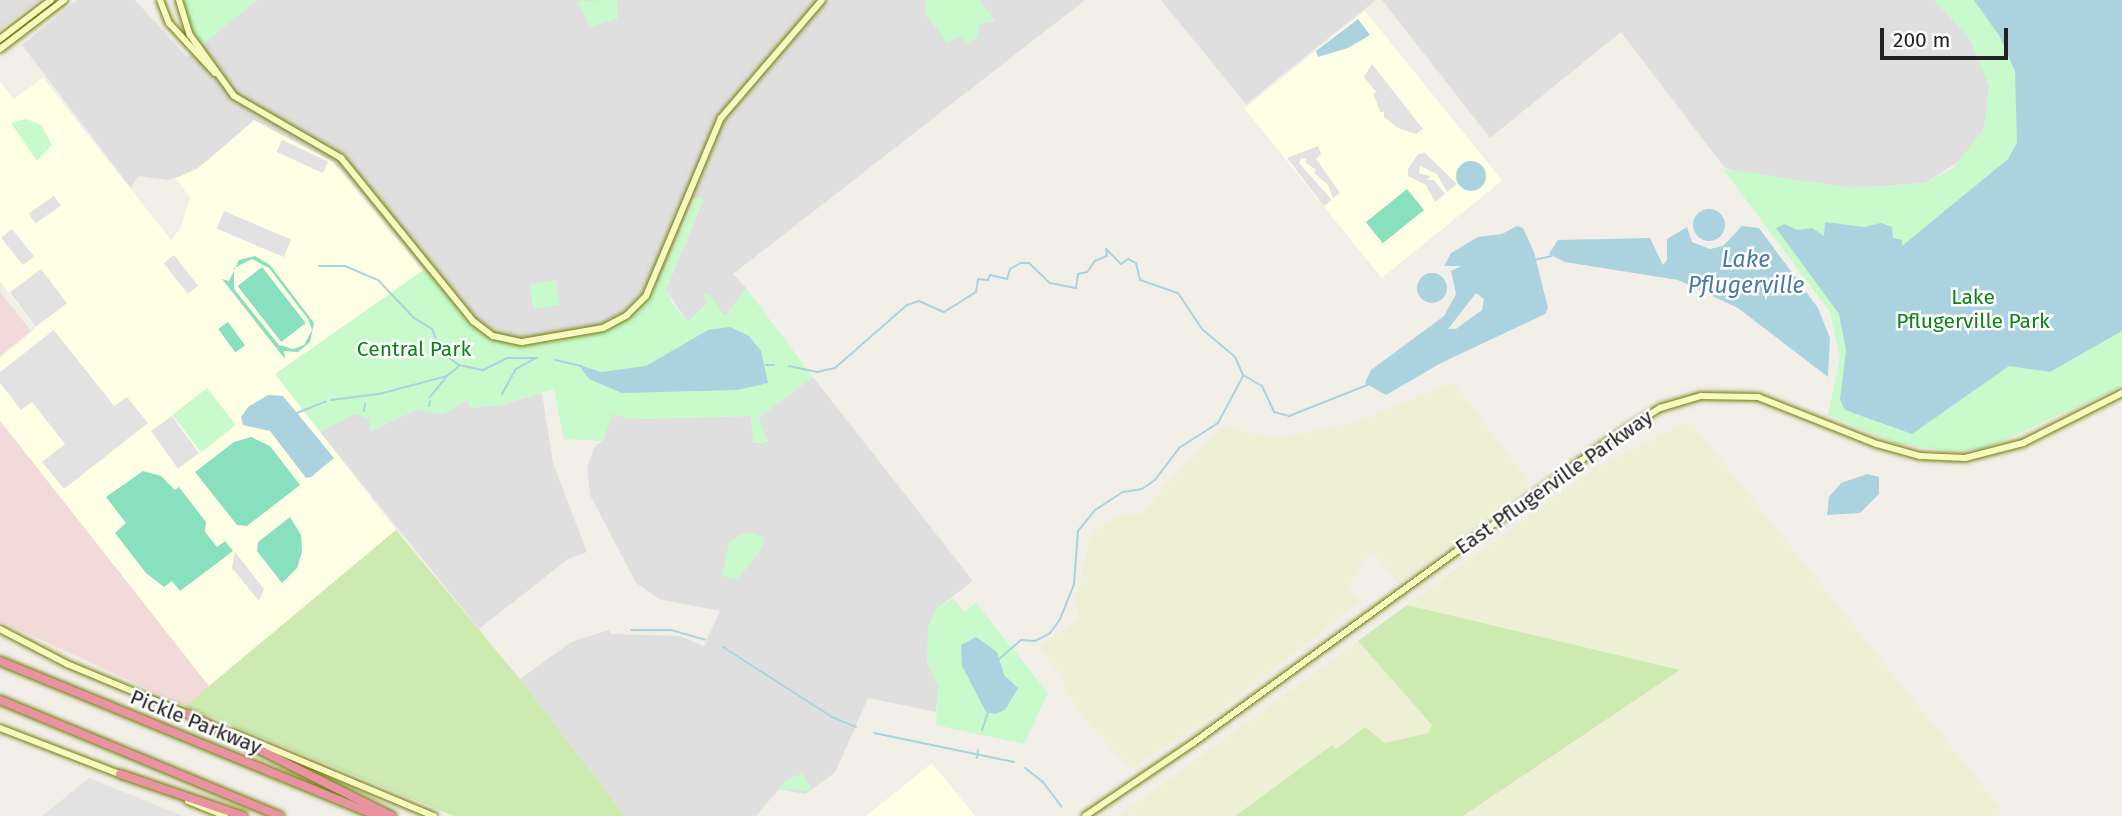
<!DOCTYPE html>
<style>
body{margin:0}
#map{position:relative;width:2122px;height:816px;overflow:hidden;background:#f2efe9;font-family:"Fira Sans",sans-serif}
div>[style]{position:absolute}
.residential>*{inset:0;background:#e0dfdf}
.commercial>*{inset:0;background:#f2dad9}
.education>*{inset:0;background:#ffffe5;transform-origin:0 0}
.farmland>*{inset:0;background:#eef0d5}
.grass>*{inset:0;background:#cdebb0}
.park>*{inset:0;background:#c8facc;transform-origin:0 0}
.pitch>*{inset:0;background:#88e0be;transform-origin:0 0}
.parking>*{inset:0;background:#e2e2e2;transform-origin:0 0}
.water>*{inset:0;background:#aad3df}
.round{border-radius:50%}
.stream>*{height:2px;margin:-1px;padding:0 1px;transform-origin:1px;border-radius:1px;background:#aad3df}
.roads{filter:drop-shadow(0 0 2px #707d05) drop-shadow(0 0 2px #707d05)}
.secondary>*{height:6px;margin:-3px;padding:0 3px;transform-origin:3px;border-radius:3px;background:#f7fabf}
.highway>*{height:8px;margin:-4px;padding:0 4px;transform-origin:4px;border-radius:4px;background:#e892a2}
span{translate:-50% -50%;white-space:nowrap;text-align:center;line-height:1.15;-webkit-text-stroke:5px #fff;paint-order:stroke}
.park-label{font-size:21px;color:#0c8416}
.street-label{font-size:21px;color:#222}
.water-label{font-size:23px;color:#4a7aab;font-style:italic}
.scale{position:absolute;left:1880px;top:28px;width:128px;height:32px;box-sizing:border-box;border:4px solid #222;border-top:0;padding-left:9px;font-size:21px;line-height:24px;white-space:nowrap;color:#222;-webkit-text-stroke:5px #fff;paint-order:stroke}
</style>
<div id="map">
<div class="residential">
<div style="clip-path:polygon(0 0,39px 0,0 29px)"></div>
<div style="clip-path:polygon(77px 0,135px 0,187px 57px,257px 0,1085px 0,733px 274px,746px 288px,731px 313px,725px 316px,705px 294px,706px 304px,688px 322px,666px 290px,703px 200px,693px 198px,663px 275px,636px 311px,598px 333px,527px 345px,491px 338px,469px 323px,341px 169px,224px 147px,191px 173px,168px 180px,138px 176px,131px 188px,22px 45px)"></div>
<div style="clip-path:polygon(1161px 0,1376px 0,1246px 104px)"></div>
<div style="clip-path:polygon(1382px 0,1934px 0,1970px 39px,1981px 60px,1989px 86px,1988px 115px,1982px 133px,1964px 158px,1925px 183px,1854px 188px,1746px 175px,1724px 167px,1621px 32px,1490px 138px)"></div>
<div style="clip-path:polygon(813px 377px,973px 581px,936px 609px,929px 665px,938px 686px,936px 712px,868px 698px,835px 773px,805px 794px,779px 789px,756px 816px,625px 816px,520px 679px,571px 642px,609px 630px,611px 634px,680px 636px,704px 646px,720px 611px,659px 599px,636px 583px,590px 495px,587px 468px,594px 448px,603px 440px,612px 414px,634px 419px,751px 416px,754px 443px,763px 443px,768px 441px,758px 418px)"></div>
<div style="clip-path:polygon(542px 393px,553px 463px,587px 552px,568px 559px,479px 629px,320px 432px,354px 413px,369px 419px,371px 431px,418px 409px,442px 413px,467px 400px,471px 408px,502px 405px)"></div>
</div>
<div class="commercial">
<div style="clip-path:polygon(0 292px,31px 331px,0 356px)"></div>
<div style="clip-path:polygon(0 421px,209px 686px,185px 706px,0 621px)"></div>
</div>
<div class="education">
<div style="left:1365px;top:11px;width:218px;height:155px;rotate:51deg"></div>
<div style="clip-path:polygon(43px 78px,171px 240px,180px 229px,190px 198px,176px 178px,199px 168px,254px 120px,333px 162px,423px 271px,275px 374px,396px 530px,209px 686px,0 420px,0 358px,36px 328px,0 281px,0 82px,14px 99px)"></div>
<div style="clip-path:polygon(932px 763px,975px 816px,866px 816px)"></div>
</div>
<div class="farmland">
<div style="clip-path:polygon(1453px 382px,1525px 476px,1529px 488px,1399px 583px,1373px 553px,1363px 561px,1348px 589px,1361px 601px,1208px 719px,1130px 769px,1085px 719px,1063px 686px,1063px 678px,1038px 647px,1080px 618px,1075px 602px,1089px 540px,1097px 529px,1123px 514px,1143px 514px,1163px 487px,1223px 426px,1276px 439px,1359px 421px)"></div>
<div style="clip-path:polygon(1689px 420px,2003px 811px,1997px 816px,1463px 816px,1679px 670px,1407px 605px,1589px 472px)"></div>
<div style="clip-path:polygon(1358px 641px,1432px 725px,1428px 733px,1385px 743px,1365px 727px,1336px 749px,1331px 745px,1235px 816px,1119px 816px)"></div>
</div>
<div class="grass">
<div style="clip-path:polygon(396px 530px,520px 679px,625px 816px,454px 816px,185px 706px)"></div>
<div style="clip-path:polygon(1407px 605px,1680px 670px,1463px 816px,1235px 816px,1332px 745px,1336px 749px,1365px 727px,1385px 743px,1428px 733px,1432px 725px,1358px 641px)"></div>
</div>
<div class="park">
<div style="clip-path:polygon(180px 0,257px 0,199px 47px)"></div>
<div style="clip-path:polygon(617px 0,618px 18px,590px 27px,578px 1px)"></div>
<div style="clip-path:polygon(926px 0,980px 0,995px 21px,978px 25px,978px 37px,968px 44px,960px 37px,947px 42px,926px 15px)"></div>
<div style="clip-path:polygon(1934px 0,2122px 0,2122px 386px,1987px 448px,1949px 451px,1895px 443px,1828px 415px,1840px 357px,1830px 312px,1723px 169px,1854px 188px,1925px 183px,1953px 168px,1984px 129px,1989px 86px,1970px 39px)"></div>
<div style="clip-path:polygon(27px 119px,41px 125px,52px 145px,37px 161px,11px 123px)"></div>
<div style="clip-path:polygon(696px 197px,703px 199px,666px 290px,672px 303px,688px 322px,706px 304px,704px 294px,709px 294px,725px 316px,746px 288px,813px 377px,758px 418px,768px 442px,753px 443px,751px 416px,634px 419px,612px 414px,603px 441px,564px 439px,554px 389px,502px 405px,471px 408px,467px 400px,443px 415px,418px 409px,371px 431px,369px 419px,354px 414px,320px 432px,275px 374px,425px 269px,469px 323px,504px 343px,550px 343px,608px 329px,636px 311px,655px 289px)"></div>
<div style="left:556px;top:280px;width:25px;height:27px;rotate:81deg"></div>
<div style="left:207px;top:388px;width:47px;height:44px;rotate:52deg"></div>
<div style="clip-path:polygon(753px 533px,765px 538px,759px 552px,738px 579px,722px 576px,729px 543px,741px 534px)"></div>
<div style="clip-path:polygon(953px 598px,964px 612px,976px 603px,1048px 693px,1024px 744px,936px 725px,938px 686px,927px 663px,928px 628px,936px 609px)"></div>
<div style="clip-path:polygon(802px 774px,813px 791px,779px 789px,787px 779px)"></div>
</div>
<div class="pitch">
<div style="left:1407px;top:189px;width:27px;height:53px;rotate:51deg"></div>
<div style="clip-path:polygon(evenodd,255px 256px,270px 265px,314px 323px,310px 342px,298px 352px,284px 351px,285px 359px,222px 279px,229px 281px,239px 260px,255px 256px,252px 259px,269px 268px,308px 319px,312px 330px,304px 345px,293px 349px,279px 345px,234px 289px,234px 268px,252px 259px)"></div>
<div style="left:262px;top:267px;width:71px;height:31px;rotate:52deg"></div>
<div style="left:228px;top:322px;width:29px;height:12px;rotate:54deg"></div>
<div style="clip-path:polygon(251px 437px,270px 446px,300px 485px,247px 526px,237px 525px,195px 472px,234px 442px)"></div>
<div style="clip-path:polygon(143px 471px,161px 476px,175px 490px,179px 487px,206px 522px,205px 532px,217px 547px,225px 541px,233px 551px,180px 591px,172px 581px,164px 587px,146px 573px,115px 533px,126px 523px,106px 497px)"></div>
<div style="clip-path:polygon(290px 517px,301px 535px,302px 552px,297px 568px,282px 583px,257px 551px,258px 542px)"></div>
</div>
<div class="parking">
<div style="clip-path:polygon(1372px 64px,1423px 129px,1416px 134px,1398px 128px,1384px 117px,1384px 111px,1381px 113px,1373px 94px,1376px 92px,1364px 77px)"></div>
<div style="left:282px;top:140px;width:51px;height:13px;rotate:25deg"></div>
<div style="clip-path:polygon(1318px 146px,1321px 154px,1316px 159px,1340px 193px,1333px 198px,1328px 185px,1314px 173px,1316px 170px,1305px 162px,1307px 159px,1301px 158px,1299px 163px,1332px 200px,1324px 206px,1287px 158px)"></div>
<div style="clip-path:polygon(1425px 153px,1457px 184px,1447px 192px,1437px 174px,1420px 166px,1419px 173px,1430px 176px,1428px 180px,1434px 180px,1445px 194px,1435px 202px,1426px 185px,1408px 176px,1408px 169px,1418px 154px)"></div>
<div style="left:54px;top:196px;width:12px;height:31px;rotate:55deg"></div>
<div style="left:224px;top:211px;width:73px;height:19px;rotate:23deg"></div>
<div style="left:12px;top:229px;width:35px;height:14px;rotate:51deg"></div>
<div style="left:174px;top:255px;width:39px;height:13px;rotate:52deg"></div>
<div style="left:41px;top:269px;width:43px;height:39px;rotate:53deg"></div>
<div style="clip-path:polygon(54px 330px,114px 406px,127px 397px,148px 423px,64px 489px,42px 462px,65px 444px,32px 402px,21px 410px,0 383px,0 372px)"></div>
<div style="left:172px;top:416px;width:46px;height:26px;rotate:54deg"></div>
<div style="clip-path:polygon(235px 552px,264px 589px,259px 601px,232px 568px)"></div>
<div style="clip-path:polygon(89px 778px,183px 816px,42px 816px)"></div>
</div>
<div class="water">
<div style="clip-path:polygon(1974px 0,2122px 0,2122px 331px,2050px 372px,2009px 366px,1912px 434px,1845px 410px,1840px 400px,1846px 350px,1839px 314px,1776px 228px,1785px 224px,1797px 230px,1812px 228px,1824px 236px,1825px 222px,1864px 227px,1881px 223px,1892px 227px,1893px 238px,1902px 240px,1902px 246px,2008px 159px,2017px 143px,2015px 71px,2000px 37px)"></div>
<div style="clip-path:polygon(1358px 19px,1370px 35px,1348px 48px,1318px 57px,1316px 51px)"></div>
<div class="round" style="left:1456px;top:161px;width:30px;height:30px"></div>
<div class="round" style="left:1693px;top:209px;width:32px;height:32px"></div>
<div style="clip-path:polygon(evenodd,1517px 226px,1523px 228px,1534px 252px,1548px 308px,1545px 314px,1441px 363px,1386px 395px,1365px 383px,1371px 370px,1444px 316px,1456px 294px,1451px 271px,1461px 266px,1444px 266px,1451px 253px,1478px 237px,1502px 234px,1517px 226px,1476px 293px,1484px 299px,1482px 310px,1456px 329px,1448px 329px,1476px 293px)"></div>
<div style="clip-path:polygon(1742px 226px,1759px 228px,1818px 308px,1830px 338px,1828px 377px,1738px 308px,1678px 280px,1565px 262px,1549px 254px,1558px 240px,1650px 238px,1663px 265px,1667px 260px,1667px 239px,1687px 227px,1692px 242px,1710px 249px,1723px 246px)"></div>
<div class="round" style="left:1417px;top:273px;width:30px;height:30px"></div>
<div style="clip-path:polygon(730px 327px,749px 336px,761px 351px,768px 383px,737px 390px,622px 393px,589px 379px,579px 365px,601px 372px,646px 366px,708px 330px)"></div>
<div style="clip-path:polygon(268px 395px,283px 396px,334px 458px,311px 477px,306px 478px,270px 431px,243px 425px,241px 417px,248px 407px)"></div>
<div style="clip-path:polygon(1867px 474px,1879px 477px,1879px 494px,1860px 513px,1827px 515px,1829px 497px,1841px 483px)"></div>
<div style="clip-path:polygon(976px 637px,997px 652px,1004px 675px,1018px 688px,1005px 710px,995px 714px,986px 712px,962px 666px,961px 645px)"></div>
</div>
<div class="stream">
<div style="left:1534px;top:260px;width:18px;rotate:-13deg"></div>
<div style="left:319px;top:266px;width:26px"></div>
<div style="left:345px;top:266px;width:36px;rotate:23deg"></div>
<div style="left:378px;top:280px;width:52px;rotate:46.5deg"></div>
<div style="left:414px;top:318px;width:21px;rotate:31deg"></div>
<div style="left:432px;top:329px;width:25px;rotate:69deg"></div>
<div style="left:441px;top:352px;width:22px;rotate:36deg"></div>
<div style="left:459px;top:365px;width:25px;rotate:12deg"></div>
<div style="left:483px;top:370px;width:28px;rotate:-26deg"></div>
<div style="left:508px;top:358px;width:29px"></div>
<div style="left:555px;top:360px;width:27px;rotate:13deg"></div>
<div style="left:766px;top:365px;width:8px"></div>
<div style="left:789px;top:366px;width:29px;rotate:12deg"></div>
<div style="left:817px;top:372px;width:18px;rotate:-13deg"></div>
<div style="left:835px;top:368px;width:96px;rotate:-41.2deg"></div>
<div style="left:907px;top:305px;width:13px;rotate:-18deg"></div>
<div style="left:919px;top:301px;width:27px;rotate:24deg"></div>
<div style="left:944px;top:312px;width:38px;rotate:-32deg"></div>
<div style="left:976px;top:292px;width:13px;rotate:-81deg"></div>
<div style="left:978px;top:279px;width:10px;rotate:6deg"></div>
<div style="left:988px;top:280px;width:5px;rotate:-68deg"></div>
<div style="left:990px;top:275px;width:17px;rotate:13deg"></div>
<div style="left:1007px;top:279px;width:10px;rotate:-73deg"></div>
<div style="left:1010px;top:269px;width:13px;rotate:-29deg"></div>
<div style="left:1021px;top:263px;width:8px"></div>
<div style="left:1029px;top:263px;width:29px;rotate:44deg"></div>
<div style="left:1050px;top:283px;width:26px;rotate:11deg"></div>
<div style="left:1076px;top:288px;width:14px;rotate:-82deg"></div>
<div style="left:1078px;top:274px;width:9px;rotate:-13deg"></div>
<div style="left:1087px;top:272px;width:14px;rotate:-54deg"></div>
<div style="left:1095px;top:261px;width:13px;rotate:-23deg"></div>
<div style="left:1107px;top:256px;width:7px;rotate:-98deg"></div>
<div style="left:1106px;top:249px;width:21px;rotate:45deg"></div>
<div style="left:1121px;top:264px;width:9px;rotate:-36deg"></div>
<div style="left:1128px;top:259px;width:9px;rotate:27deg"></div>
<div style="left:1136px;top:263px;width:17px;rotate:77deg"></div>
<div style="left:1140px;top:280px;width:40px;rotate:18.9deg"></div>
<div style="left:1178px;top:293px;width:43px;rotate:56.3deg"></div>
<div style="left:1202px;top:329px;width:43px;rotate:40.3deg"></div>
<div style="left:1235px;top:357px;width:20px;rotate:66deg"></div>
<div style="left:1243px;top:375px;width:22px;rotate:30deg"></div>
<div style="left:1262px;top:386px;width:29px;rotate:65deg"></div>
<div style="left:1274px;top:412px;width:16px;rotate:15deg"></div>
<div style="left:1289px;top:416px;width:87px;rotate:-21.6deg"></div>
<div style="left:502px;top:394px;width:29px;rotate:-61deg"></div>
<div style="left:516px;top:369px;width:23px;rotate:-29deg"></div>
<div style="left:430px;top:397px;width:27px;rotate:-51deg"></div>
<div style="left:331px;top:400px;width:48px;rotate:-7.1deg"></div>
<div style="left:379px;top:394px;width:70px;rotate:-14.8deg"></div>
<div style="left:447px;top:376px;width:16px;rotate:-40deg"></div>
<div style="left:429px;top:406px;width:5px;rotate:-79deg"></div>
<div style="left:364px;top:411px;width:7px;rotate:-82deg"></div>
<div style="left:297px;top:413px;width:31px;rotate:-22deg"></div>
<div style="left:631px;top:630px;width:40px"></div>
<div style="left:671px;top:630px;width:35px;rotate:16deg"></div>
<div style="left:723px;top:647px;width:130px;rotate:32.7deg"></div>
<div style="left:832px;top:717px;width:26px;rotate:23deg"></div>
<div style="left:999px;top:659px;width:29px;rotate:-41deg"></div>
<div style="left:1021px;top:640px;width:14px;rotate:4deg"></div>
<div style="left:1035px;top:641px;width:17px;rotate:-28deg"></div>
<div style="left:1050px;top:633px;width:17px;rotate:-54deg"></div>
<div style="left:1060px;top:619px;width:38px;rotate:-68deg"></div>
<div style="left:1074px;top:584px;width:53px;rotate:-85.7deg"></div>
<div style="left:1078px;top:531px;width:27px;rotate:-51deg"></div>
<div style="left:1095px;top:510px;width:33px;rotate:-33deg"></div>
<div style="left:1123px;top:492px;width:19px;rotate:-9deg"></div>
<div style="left:1142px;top:489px;width:16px;rotate:-35deg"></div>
<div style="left:1155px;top:480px;width:40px;rotate:-53deg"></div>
<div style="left:1179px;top:448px;width:46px;rotate:-32.7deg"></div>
<div style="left:1218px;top:423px;width:53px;rotate:-62deg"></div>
<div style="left:982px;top:730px;width:18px;rotate:-71deg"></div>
<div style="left:874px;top:733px;width:143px;rotate:11.7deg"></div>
<div style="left:977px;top:758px;width:8px;rotate:-83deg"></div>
<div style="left:1025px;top:768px;width:23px;rotate:38deg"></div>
<div style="left:1043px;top:782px;width:31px;rotate:53deg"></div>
</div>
<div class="roads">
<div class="secondary">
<div style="left:160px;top:0;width:25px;rotate:69deg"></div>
<div style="left:169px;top:23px;width:68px;rotate:47.4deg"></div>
<div style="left:179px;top:0;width:37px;rotate:73deg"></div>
<div style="left:190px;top:35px;width:75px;rotate:54.2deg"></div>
<div style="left:234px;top:96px;width:124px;rotate:30.1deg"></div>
<div style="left:341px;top:158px;width:210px;rotate:51deg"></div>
<div style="left:473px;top:321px;width:25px;rotate:37deg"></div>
<div style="left:493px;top:336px;width:30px;rotate:12deg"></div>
<div style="left:522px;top:342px;width:82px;rotate:-9.8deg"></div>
<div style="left:603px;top:328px;width:27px;rotate:-28deg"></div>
<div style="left:627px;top:315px;width:27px;rotate:-45deg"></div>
<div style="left:646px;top:296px;width:193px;rotate:-67.2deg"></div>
<div style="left:721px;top:118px;width:155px;rotate:-49.4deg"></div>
<div style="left:0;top:39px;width:64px;rotate:-37.4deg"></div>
<div style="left:0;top:49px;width:81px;rotate:-37.4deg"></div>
<div style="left:0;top:629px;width:76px;rotate:27.6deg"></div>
<div style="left:67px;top:664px;width:133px;rotate:22.5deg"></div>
<div style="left:0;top:728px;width:131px;rotate:21.1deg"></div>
<div style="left:232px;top:732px;width:219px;rotate:22.6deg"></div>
<div style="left:188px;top:801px;width:40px;rotate:22deg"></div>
<div style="left:1085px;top:816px;width:130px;rotate:-34.1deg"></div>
<div style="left:1193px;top:743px;width:513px;rotate:-36.04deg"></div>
<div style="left:1608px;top:441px;width:62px;rotate:-32.4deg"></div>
<div style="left:1660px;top:408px;width:43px;rotate:-16.3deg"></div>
<div style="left:1701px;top:396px;width:57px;rotate:1deg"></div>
<div style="left:1758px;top:397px;width:128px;rotate:21.6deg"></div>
<div style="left:1877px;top:444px;width:45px;rotate:15.6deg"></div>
<div style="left:1920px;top:456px;width:45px;rotate:2.5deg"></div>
<div style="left:1965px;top:458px;width:60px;rotate:-14.5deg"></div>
<div style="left:2023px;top:443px;width:111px;rotate:-26.8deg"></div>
</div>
<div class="highway">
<div style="left:0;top:661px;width:409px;rotate:22.3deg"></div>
<div style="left:0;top:700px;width:303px;rotate:22.5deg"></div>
<div style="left:188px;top:714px;width:228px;rotate:26.6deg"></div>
<div style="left:120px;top:774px;width:130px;rotate:18.9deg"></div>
</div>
</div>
<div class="park-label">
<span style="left:1973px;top:309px">Lake<br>Pflugerville Park</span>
<span style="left:414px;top:349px">Central Park</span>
</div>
<div class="street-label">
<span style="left:1554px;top:482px;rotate:-35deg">East Pflugerville Parkway</span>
<span style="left:196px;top:722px;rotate:22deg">Pickle Parkway</span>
</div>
<div class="water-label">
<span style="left:1746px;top:272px">Lake<br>Pflugerville</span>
</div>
<div class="scale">200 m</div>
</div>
